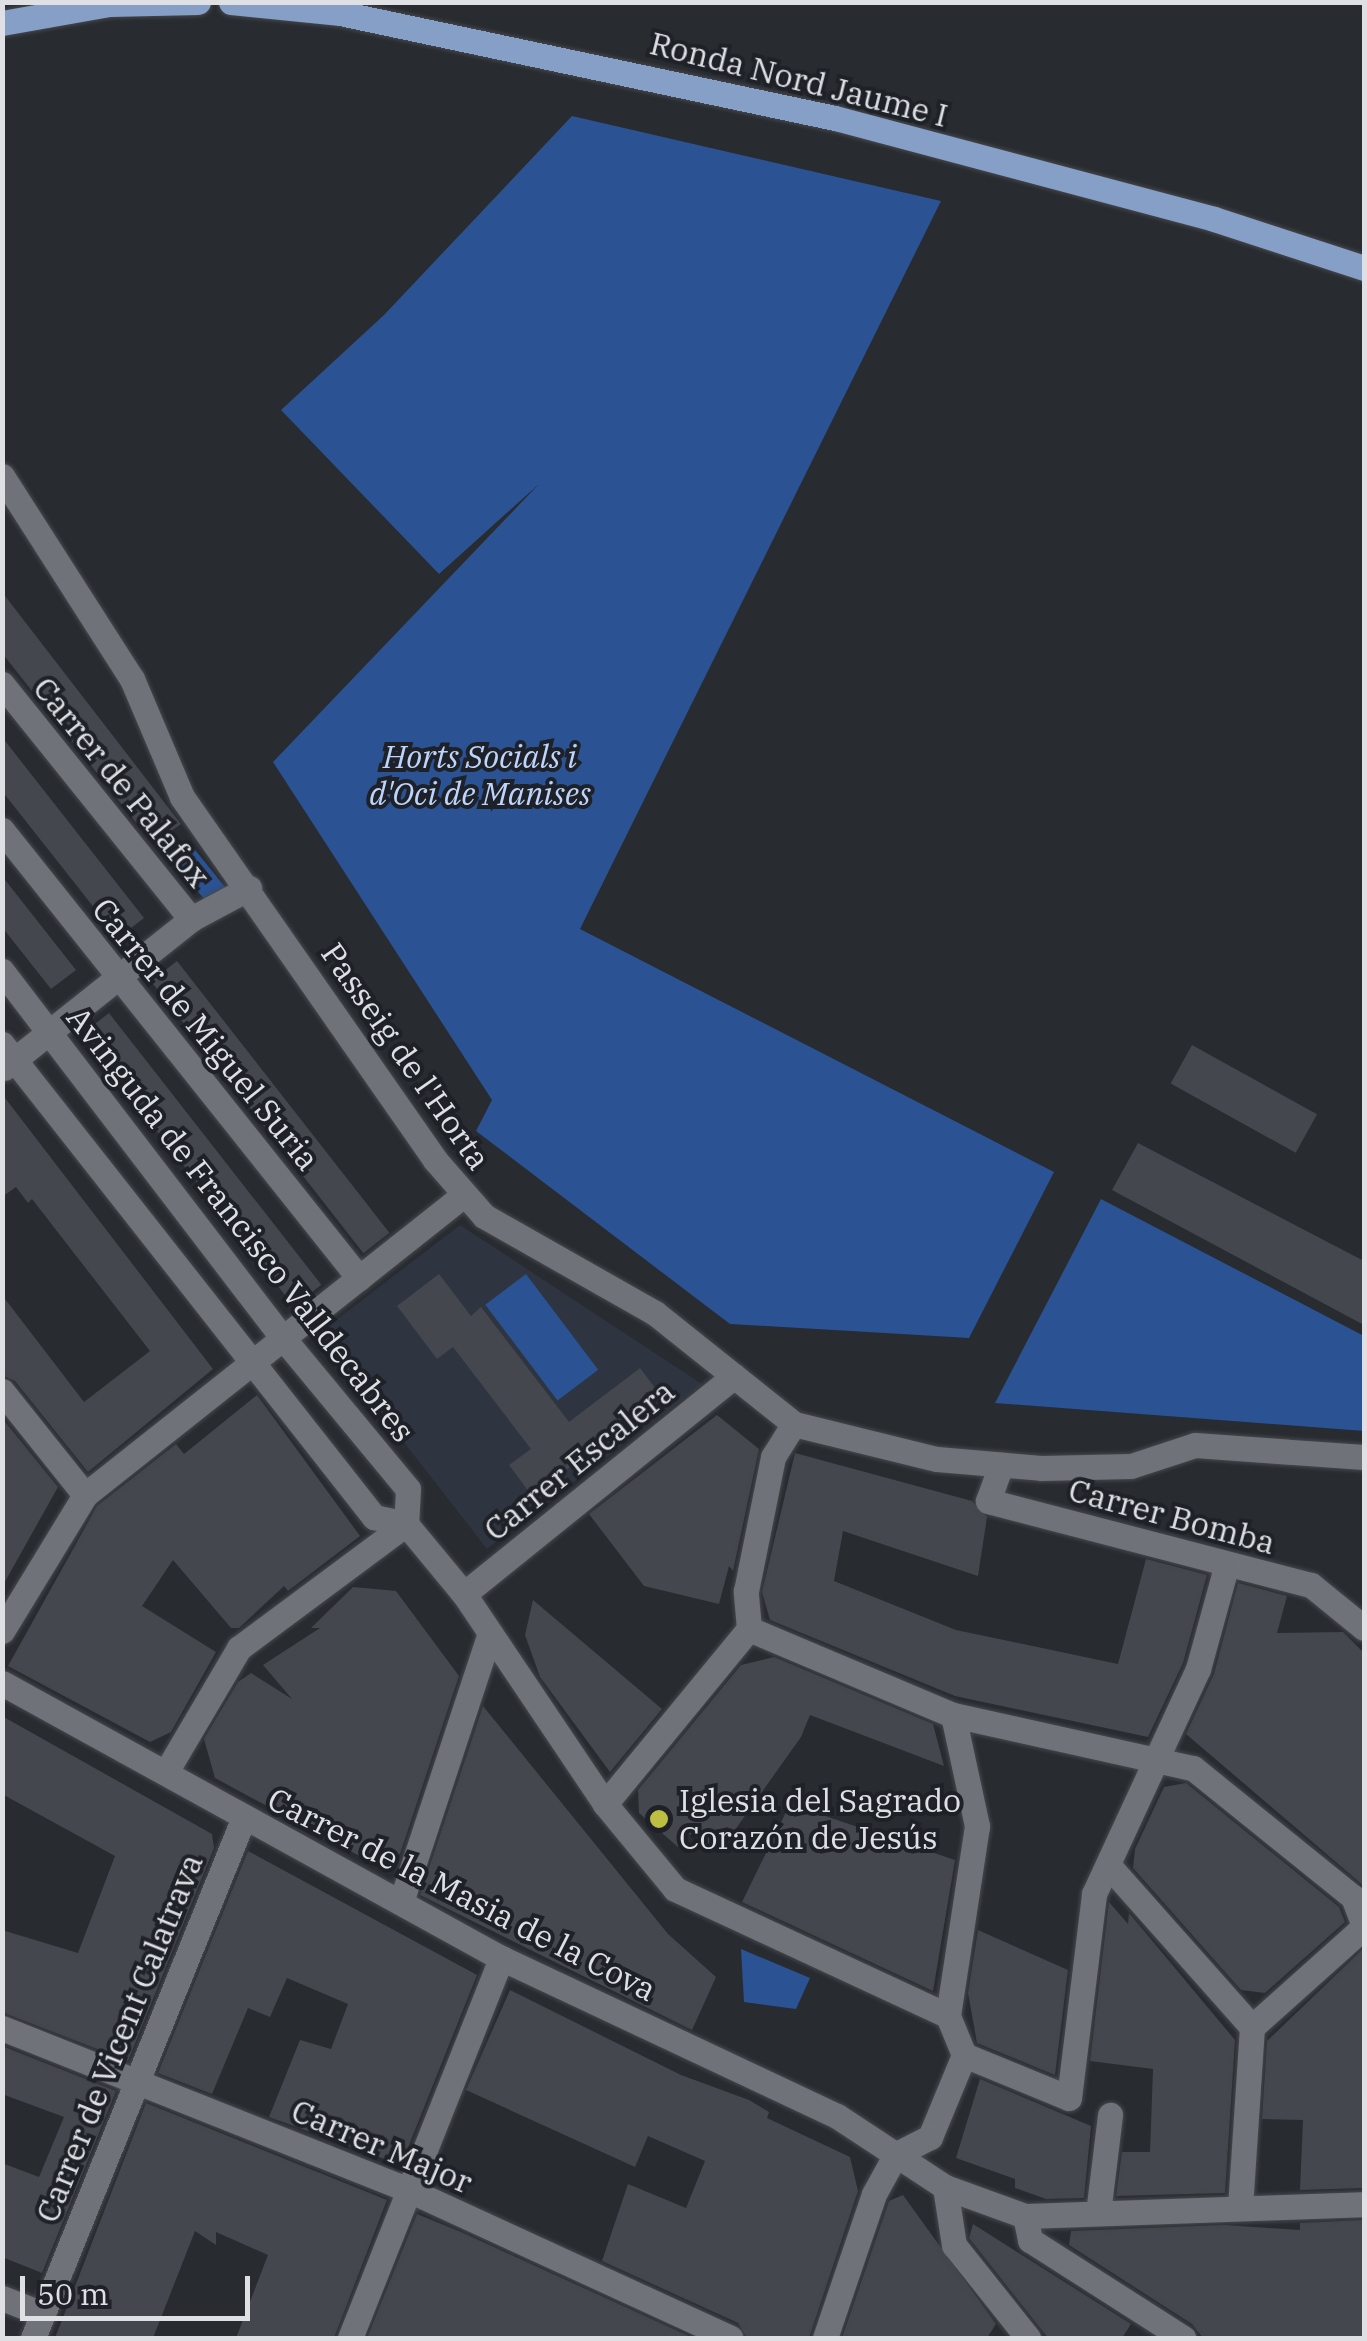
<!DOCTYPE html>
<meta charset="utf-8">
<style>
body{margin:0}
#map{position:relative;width:1367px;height:2341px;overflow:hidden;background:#282b30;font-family:"IBM Plex Serif",serif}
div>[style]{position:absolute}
.built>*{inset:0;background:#2e3540}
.green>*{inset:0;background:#2b5293;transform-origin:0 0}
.building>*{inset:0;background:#44474d;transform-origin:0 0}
.roads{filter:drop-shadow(0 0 2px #46484d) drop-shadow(0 0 2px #46484d)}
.minor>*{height:25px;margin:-12.5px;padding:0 12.5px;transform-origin:12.5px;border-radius:12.5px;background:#6f7379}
.major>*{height:25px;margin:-12.5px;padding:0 12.5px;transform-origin:12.5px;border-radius:12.5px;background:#869fc7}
.dots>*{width:28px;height:28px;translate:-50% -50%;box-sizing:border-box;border:5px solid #1e2127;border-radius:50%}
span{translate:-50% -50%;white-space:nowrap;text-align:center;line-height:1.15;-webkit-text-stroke:8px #1e2127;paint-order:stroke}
.street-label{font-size:32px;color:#dee0e4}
.park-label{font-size:32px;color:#bdd5fc;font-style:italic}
.poi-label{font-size:32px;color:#dee0e4}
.left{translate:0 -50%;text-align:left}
.frame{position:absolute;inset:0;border:5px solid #dee0e4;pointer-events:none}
.scale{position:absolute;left:20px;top:2276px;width:230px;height:45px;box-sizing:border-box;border:5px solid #dee0e4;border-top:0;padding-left:12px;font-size:30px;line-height:35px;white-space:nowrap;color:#dee0e4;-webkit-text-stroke:8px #1e2127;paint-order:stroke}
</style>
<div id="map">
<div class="built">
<div style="clip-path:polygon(460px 1225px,702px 1384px,487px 1549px,319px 1333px)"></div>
</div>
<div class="green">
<div style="clip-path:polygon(572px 116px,941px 201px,580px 929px,1054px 1172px,969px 1338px,730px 1324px,476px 1131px,492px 1100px,273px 762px,539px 484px,439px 574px,281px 410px,384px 315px)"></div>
<div style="left:187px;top:840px;width:63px;height:24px;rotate:51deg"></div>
<div style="clip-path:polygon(1101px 1199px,1364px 1336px,1364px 1431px,995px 1403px)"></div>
<div style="left:526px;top:1274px;width:120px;height:51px;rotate:53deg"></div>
<div style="clip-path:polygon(741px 1949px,810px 1978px,796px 2009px,744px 2002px)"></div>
</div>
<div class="building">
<div style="clip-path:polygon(2px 592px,181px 824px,153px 844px,2px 653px)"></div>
<div style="clip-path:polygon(2px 737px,144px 918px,118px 938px,2px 791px)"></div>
<div style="clip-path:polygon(2px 876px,76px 970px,51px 989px,2px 927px)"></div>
<div style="left:177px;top:961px;width:345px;height:33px;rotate:52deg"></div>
<div style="left:109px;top:1013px;width:345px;height:35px;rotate:52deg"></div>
<div style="left:1192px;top:1045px;width:143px;height:44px;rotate:29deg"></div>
<div style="clip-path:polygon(2px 1094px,213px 1369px,88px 1472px,15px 1381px,2px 1375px,2px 1295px,84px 1402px,150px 1351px,32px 1199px,28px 1203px,16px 1187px,2px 1197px)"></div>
<div style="clip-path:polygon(1138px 1143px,1364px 1261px,1364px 1325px,1112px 1190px)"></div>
<div style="clip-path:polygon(439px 1274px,471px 1316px,481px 1307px,569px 1422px,640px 1368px,662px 1397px,532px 1496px,509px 1465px,531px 1449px,453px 1347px,437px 1359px,397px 1306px)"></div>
<div style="clip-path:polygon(257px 1395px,360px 1536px,288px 1591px,284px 1586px,239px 1628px,231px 1628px,173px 1560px,142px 1606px,216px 1652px,171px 1732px,150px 1742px,8px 1666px,97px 1506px,176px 1444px,184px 1454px)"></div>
<div style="clip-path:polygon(717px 1415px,759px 1449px,733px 1571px,729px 1566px,719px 1604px,644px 1586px,589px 1514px)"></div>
<div style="clip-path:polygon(2px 1418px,58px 1487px,2px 1587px)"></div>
<div style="clip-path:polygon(795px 1453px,972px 1501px,987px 1517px,978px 1576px,843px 1531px,834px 1581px,956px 1630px,1118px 1664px,1146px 1559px,1207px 1575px,1183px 1663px,1148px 1737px,955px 1696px,770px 1620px,762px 1592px)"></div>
<div style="clip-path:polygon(1238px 1583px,1287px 1596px,1277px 1633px,1343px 1632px,1364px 1653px,1364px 1886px,1186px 1734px,1214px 1674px)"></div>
<div style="clip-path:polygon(353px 1587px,396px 1591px,459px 1676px,400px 1854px,376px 1865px,215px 1778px,204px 1739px,238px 1682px,251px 1673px,292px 1699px,263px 1665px,320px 1628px,311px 1628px)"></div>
<div style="clip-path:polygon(533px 1600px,662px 1709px,610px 1772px,540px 1677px,525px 1635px)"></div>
<div style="clip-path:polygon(774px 1657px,933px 1724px,944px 1766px,810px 1715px,801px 1737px,720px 1851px,688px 1833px,678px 1847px,639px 1813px,638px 1790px,741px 1665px)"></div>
<div style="clip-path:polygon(483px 1706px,668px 1934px,716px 1977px,692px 2030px,420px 1895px)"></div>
<div style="clip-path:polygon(2px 1716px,212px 1834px,214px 1848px,128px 2061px,2px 2012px,2px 1930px,78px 1953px,115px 1856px,2px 1794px)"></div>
<div style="clip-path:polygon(1186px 1783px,1339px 1907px,1345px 1922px,1265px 1993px,1241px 1990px,1133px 1868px,1135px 1849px,1164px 1787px)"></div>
<div style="clip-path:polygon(790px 1804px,955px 1860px,933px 1991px,742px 1902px)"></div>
<div style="clip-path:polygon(248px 1851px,477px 1975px,401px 2165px,269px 2117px,300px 2040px,331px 2049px,348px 2004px,287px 1978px,270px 2017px,248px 2008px,212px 2094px,158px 2073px)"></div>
<div style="clip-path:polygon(1109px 1902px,1128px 1924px,1129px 1913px,1235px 2040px,1225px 2193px,1116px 2196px,1122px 2152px,1150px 2152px,1153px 2069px,1090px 2061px)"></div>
<div style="clip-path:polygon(978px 1930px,1068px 1970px,1055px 2075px,977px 2043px,968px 1993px)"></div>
<div style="clip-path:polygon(1364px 1948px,1364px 2188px,1300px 2190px,1303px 2120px,1262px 2119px,1267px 2041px)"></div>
<div style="clip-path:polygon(510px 1990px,681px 2075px,749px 2100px,769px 2112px,767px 2118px,850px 2157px,858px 2191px,809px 2338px,747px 2338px,738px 2323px,602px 2261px,628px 2184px,686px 2208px,705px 2161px,648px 2136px,635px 2167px,466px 2090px)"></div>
<div style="clip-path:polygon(2px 2046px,116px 2091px,42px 2273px,2px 2257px,2px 2163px,39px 2177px,64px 2117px,2px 2094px)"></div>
<div style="clip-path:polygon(980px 2079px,1091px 2126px,1084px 2198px,1046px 2199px,1015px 2188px,1015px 2179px,956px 2158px)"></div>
<div style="clip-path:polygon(146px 2103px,387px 2200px,334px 2338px,236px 2338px,268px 2255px,216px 2232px,216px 2245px,195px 2231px,153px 2338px,55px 2338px)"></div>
<div style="clip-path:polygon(903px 2195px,996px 2324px,987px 2338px,842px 2338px,889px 2201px)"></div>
<div style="clip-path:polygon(417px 2214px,461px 2232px,693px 2338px,367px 2338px)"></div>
<div style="clip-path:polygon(1364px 2220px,1364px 2338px,1203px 2338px,1192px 2324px,1069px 2245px,1071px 2231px,1225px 2225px,1300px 2230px,1300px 2223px)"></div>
<div style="clip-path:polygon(973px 2224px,1131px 2324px,1122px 2338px,1048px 2338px,969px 2238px)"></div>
</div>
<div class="roads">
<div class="minor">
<div style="left:2px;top:476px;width:241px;rotate:57.4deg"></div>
<div style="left:132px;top:679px;width:128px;rotate:67deg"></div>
<div style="left:182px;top:797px;width:442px;rotate:55.1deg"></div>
<div style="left:435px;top:1160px;width:74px;rotate:48.8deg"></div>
<div style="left:484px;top:1216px;width:197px;rotate:29.6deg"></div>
<div style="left:655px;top:1313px;width:178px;rotate:38.6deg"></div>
<div style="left:794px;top:1424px;width:147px;rotate:13.8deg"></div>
<div style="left:937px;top:1459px;width:104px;rotate:4.9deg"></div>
<div style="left:1041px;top:1468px;width:90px;rotate:-1.3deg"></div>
<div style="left:1131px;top:1466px;width:67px;rotate:-18.2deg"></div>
<div style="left:1195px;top:1445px;width:169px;rotate:4.1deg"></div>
<div style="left:2px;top:684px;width:302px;rotate:51.2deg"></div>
<div style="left:2px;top:830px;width:573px;rotate:51.45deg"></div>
<div style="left:2px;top:971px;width:462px;rotate:52.6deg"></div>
<div style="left:283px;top:1338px;width:196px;rotate:50.4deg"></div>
<div style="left:408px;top:1489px;width:35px;rotate:93deg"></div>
<div style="left:2px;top:1044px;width:602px;rotate:51.82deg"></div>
<div style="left:374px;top:1517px;width:33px;rotate:12deg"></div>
<div style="left:406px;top:1524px;width:91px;rotate:50.4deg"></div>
<div style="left:464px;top:1594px;width:253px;rotate:56.1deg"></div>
<div style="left:605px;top:1804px;width:110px;rotate:50.5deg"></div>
<div style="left:675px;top:1889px;width:301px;rotate:24.9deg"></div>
<div style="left:4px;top:1068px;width:239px;rotate:-38.5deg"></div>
<div style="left:191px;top:919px;width:66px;rotate:-28.1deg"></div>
<div style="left:2px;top:1391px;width:133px;rotate:51.4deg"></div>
<div style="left:1001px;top:1465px;width:38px;rotate:110deg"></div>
<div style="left:988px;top:1501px;width:334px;rotate:14.6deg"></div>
<div style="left:1311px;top:1585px;width:68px;rotate:39.1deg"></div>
<div style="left:464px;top:1594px;width:347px;rotate:-38.9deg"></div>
<div style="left:749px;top:1629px;width:221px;rotate:22.9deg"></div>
<div style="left:953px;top:1715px;width:114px;rotate:77.8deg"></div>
<div style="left:977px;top:1826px;width:192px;rotate:98.7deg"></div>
<div style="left:948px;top:2016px;width:42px;rotate:67.7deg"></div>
<div style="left:964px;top:2055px;width:89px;rotate:112.5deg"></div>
<div style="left:930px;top:2137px;width:38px;rotate:153deg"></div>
<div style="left:2px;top:1631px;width:159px;rotate:-58.6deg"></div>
<div style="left:85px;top:1495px;width:483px;rotate:-38.4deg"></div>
<div style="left:2px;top:1683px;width:570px;rotate:28.86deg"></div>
<div style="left:501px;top:1958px;width:371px;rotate:25.2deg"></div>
<div style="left:837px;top:2116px;width:129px;rotate:33.3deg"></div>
<div style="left:945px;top:2187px;width:85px;rotate:19.9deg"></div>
<div style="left:1025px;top:2216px;width:339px;rotate:-2deg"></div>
<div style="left:953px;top:1715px;width:246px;rotate:12.5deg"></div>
<div style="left:1193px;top:1768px;width:206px;rotate:38.9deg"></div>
<div style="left:1353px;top:1897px;width:30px;rotate:69deg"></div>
<div style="left:166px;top:1772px;width:144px;rotate:-59.5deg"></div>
<div style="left:239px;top:1648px;width:208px;rotate:-36.6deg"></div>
<div style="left:605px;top:1804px;width:227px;rotate:-50.6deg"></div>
<div style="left:749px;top:1629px;width:38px;rotate:-95deg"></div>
<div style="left:746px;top:1591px;width:137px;rotate:-78.6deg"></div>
<div style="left:773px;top:1457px;width:39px;rotate:-58deg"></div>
<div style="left:1109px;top:1866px;width:215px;rotate:48.4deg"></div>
<div style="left:1252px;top:2027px;width:180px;rotate:93.8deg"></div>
<div style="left:401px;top:1902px;width:283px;rotate:-71.7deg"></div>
<div style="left:1252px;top:2027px;width:150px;rotate:-41.8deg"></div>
<div style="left:2px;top:2028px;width:438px;rotate:21.7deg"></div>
<div style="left:409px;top:2190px;width:354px;rotate:24.7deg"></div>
<div style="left:964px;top:2055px;width:113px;rotate:22.3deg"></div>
<div style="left:1069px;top:2098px;width:206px;rotate:-83deg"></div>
<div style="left:1094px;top:1894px;width:248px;rotate:-65.2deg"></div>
<div style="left:1198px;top:1669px;width:106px;rotate:-74.6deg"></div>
<div style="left:945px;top:2187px;width:59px;rotate:81.2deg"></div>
<div style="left:954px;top:2245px;width:119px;rotate:51.5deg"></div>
<div style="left:1098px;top:2213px;width:99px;rotate:-83deg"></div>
<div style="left:1025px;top:2216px;width:25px;rotate:78deg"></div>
<div style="left:1030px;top:2240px;width:182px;rotate:32.6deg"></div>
<div style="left:2px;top:2298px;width:44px;rotate:21.3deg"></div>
<div style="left:33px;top:2338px;width:562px;rotate:-67.95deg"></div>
<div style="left:350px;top:2338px;width:409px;rotate:-68.3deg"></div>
<div style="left:825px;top:2338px;width:152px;rotate:-71.2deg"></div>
<div style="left:874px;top:2194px;width:46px;rotate:-61.2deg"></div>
</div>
<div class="major">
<div style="left:231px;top:2px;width:110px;rotate:5.8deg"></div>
<div style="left:340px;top:13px;width:506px;rotate:11.98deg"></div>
<div style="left:835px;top:118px;width:392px;rotate:14.9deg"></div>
<div style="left:1214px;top:219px;width:158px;rotate:18.1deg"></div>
<div style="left:2px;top:23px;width:109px;rotate:-10.1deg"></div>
<div style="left:109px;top:4px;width:89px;rotate:-1.3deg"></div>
</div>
</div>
<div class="dots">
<div style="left:659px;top:1819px;background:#bdbf43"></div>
</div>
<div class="street-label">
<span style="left:799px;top:79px;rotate:14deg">Ronda Nord Jaume I</span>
<span style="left:122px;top:782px;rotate:51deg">Carrer de Palafox</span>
<span style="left:206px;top:1034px;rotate:51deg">Carrer de Miguel Suria</span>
<span style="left:406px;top:1056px;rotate:55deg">Passeig de l'Horta</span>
<span style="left:241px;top:1224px;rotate:52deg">Avinguda de Francisco Valldecabres</span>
<span style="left:579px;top:1460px;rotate:-39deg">Carrer Escalera</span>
<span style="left:1172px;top:1516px;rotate:15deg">Carrer Bomba</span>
<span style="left:462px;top:1894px;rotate:27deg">Carrer de la Masia de la Cova</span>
<span style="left:119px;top:2038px;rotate:-68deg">Carrer de Vicent Calatrava</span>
<span style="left:382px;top:2146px;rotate:23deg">Carrer Major</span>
</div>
<div class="park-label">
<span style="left:480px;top:775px">Horts Socials i<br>d'Oci de Manises</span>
</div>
<div class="poi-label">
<span class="left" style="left:679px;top:1819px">Iglesia del Sagrado<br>Corazón de Jesús</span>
</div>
<div class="frame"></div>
<div class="scale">50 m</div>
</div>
